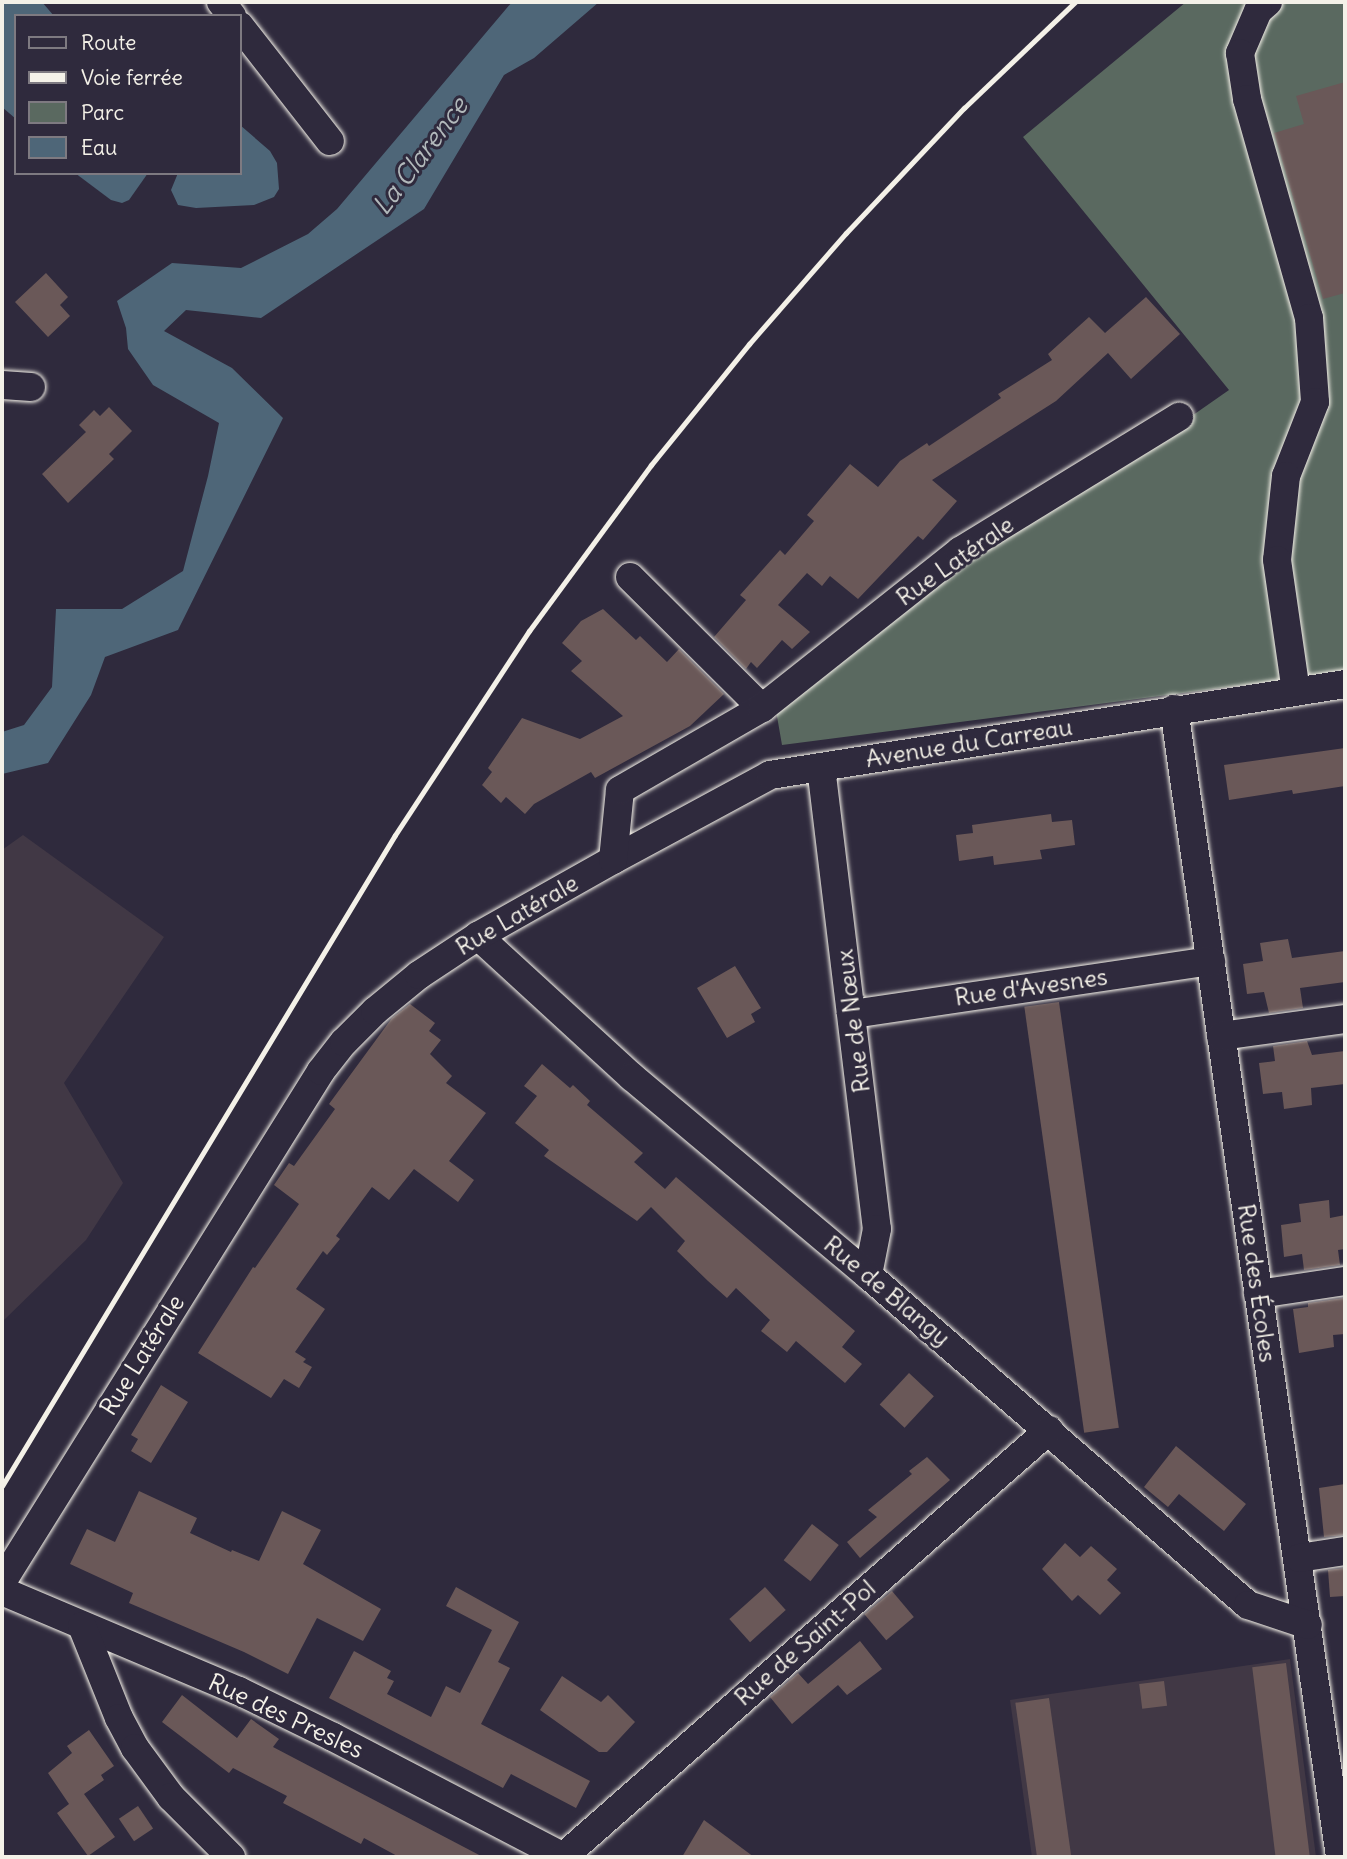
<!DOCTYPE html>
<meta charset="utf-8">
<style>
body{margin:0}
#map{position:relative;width:1347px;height:1859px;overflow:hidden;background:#2f2a3d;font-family:Delius,sans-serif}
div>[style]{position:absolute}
.built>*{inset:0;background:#413845}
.green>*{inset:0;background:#5a6960}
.water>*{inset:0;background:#4e6678}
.building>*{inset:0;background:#6a5858;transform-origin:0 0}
.roads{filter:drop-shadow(0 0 2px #f4f1e8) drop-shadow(0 0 2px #f4f1e8)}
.street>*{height:28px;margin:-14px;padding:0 14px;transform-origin:14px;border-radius:14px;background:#2f2a3d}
.rail>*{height:5px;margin:-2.5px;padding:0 2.5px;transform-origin:2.5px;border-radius:2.5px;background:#f4f1e8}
span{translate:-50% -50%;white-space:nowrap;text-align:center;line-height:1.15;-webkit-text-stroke:6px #2f2a3d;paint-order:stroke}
.street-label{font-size:24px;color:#f4f1e8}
.water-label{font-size:26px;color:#b2b9bb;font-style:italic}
.frame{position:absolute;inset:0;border:4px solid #f4f1e8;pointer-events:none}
.legend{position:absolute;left:14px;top:14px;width:228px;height:161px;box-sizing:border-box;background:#2f2a3d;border:2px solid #7e7a81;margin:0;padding:9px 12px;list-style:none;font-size:21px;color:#f4f1e8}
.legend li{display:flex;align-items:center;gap:14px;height:35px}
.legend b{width:35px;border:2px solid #7e7a81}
</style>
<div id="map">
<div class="built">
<div style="clip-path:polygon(23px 835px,164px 937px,64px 1083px,123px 1183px,86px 1240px,2px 1322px,2px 850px)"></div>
<div style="clip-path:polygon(1290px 1659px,1316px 1857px,1032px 1857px,1010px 1700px)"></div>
</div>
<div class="green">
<div style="clip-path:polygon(1186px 2px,1345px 2px,1345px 672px,782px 745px,774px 699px,950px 545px,1186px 420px,1229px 390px,1023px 137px)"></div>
</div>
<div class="water">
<div style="clip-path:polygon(2px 2px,42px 2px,54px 16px,16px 16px,16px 119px,2px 107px)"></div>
<div style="clip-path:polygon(512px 2px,599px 2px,534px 58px,504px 75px,424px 209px,261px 318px,186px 310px,164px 331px,232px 368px,283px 418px,178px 630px,105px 657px,91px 695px,48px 763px,2px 774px,2px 732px,24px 725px,52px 687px,56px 609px,122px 609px,183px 571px,208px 476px,219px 423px,153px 385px,128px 349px,126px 328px,117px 301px,172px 263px,241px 268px,308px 234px,337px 209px)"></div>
<div style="clip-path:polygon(240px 125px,270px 151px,277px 163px,279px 189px,274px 197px,254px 205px,196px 208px,178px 205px,171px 190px,178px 173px,240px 173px)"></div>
<div style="clip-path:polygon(75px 173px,148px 173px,129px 200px,122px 203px,111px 200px)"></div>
</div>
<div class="building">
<div style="clip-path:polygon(1345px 82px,1345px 293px,1323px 299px,1274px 133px,1304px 124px,1296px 96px)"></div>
<div style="clip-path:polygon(46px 273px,68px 297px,60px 305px,70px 316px,48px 337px,15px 302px)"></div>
<div style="clip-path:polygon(1146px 297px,1180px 334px,1131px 379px,1108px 353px,1056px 401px,932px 480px,957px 501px,923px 540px,918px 536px,858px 599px,830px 576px,822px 586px,807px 573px,778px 605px,810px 632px,792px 649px,782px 640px,757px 668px,751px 662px,746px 669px,714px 637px,746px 600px,740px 595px,780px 550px,785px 555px,814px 521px,807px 515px,850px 464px,878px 487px,900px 461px,927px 443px,929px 446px,1001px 398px,998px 394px,1052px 360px,1048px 354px,1089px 317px,1105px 333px)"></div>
<div style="clip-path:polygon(109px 407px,132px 431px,109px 454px,114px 459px,68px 503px,42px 474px,86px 432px,79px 425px,94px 410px,100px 416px)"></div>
<div style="clip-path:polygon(603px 609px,636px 640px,640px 636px,667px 662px,679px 649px,724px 694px,690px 726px,595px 778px,591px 772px,534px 804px,525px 814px,506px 797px,501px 803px,482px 785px,492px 772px,488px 768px,522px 718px,580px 739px,623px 716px,571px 671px,582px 661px,562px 643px,581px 621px)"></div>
<div style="clip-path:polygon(1345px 748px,1345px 786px,1293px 794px,1292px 790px,1229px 800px,1224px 765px)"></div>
<div style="clip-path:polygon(1051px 814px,1052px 822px,1072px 820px,1075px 845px,1040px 850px,1042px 859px,994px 865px,993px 856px,959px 861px,956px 835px,973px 833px,972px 825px)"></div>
<div style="clip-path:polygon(1288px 939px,1292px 958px,1345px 951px,1345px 982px,1300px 988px,1303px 1008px,1269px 1013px,1264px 992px,1247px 994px,1243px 964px,1263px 961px,1260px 943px)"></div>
<div style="clip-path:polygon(735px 966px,761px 1008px,751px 1014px,755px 1022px,727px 1038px,697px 988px)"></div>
<div style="left:1059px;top:1002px;width:430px;height:35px;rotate:82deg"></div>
<div style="clip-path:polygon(410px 1004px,435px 1023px,429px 1031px,441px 1040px,430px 1054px,452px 1076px,446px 1083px,486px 1113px,449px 1161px,474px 1180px,458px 1202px,414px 1169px,389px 1200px,372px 1187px,336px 1236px,340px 1239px,327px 1255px,323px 1251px,296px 1289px,325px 1309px,295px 1352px,306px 1359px,303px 1362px,312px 1367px,299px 1388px,284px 1379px,271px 1398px,198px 1353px,253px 1267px,255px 1268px,299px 1204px,274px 1185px,289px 1163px,294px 1166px,335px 1109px,329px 1104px,392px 1018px)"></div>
<div style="clip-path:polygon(1307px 1041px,1312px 1055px,1345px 1051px,1345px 1084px,1311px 1088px,1312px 1105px,1284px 1109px,1282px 1092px,1263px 1094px,1259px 1063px,1275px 1061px,1273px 1046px)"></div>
<div style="clip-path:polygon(542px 1064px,570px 1088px,573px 1085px,590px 1101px,587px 1105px,643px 1153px,634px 1162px,665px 1189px,676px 1177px,855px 1331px,842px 1347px,862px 1364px,845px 1383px,796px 1341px,787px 1352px,761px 1331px,770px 1320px,736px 1288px,727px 1298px,708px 1281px,677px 1251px,685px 1241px,651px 1207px,637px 1221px,544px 1156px,549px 1150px,515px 1123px,537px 1096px,524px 1086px)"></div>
<div style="clip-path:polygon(1329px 1200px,1330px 1218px,1345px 1215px,1345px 1249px,1338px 1250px,1340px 1265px,1304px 1270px,1302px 1254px,1284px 1257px,1281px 1225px,1301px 1222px,1299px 1204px)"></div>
<div style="clip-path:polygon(1344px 1298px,1345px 1334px,1333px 1335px,1334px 1347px,1299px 1353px,1293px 1309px,1308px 1307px,1308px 1303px)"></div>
<div style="left:909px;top:1373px;width:34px;height:43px;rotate:43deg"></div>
<div style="clip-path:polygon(161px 1385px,188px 1402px,151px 1463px,131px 1451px,138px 1439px,131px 1435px)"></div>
<div style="clip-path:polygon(1176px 1446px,1246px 1504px,1224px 1531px,1179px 1494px,1168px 1507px,1144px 1487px)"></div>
<div style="clip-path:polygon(927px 1457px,950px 1480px,860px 1558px,847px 1542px,877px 1517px,868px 1510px,912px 1474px,909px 1471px)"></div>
<div style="clip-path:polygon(1345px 1484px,1345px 1535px,1324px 1537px,1319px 1488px)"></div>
<div style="clip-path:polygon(139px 1491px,197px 1518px,190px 1533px,231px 1552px,232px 1550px,259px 1561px,282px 1511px,321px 1530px,303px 1564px,381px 1609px,363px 1641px,317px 1618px,288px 1674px,244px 1652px,129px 1603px,133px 1593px,70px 1564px,87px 1529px,115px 1542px)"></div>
<div style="left:812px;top:1524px;width:34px;height:46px;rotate:38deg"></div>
<div style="clip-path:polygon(1065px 1543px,1080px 1557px,1091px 1546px,1117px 1569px,1107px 1580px,1121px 1593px,1100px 1615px,1078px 1595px,1072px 1601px,1042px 1569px)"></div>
<div style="clip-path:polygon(1345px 1568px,1345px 1596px,1330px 1597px,1328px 1570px)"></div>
<div style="clip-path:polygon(456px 1587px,519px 1622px,498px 1662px,510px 1668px,481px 1724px,590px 1781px,576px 1808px,511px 1774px,503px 1788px,329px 1698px,354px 1651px,391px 1671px,387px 1678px,394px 1681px,387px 1694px,431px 1717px,446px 1686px,460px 1693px,492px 1630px,446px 1606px)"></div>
<div style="left:765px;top:1587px;width:31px;height:48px;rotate:48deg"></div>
<div style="left:892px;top:1591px;width:34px;height:36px;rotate:50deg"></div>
<div style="clip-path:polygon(860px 1641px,882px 1669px,847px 1695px,838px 1685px,792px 1724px,770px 1697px,798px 1673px,808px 1684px)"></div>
<div style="left:1286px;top:1663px;width:196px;height:34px;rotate:83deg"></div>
<div style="clip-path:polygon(562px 1676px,601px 1702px,608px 1695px,635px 1722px,607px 1752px,599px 1752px,540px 1710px)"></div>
<div style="left:1164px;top:1681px;width:25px;height:25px;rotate:83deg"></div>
<div style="clip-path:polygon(182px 1695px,237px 1738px,251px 1719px,279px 1739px,273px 1747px,483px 1857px,399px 1857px,364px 1838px,361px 1844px,283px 1803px,287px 1796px,233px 1768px,229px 1773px,162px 1722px)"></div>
<div style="left:1049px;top:1698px;width:161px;height:34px;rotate:82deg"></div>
<div style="clip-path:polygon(89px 1730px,114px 1766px,101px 1775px,104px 1780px,84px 1794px,115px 1837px,88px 1856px,57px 1813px,69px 1804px,48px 1773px,72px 1753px,67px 1746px)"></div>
<div style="left:138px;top:1806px;width:27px;height:23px;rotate:56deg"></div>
<div style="clip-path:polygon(704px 1820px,754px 1857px,682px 1857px)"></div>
</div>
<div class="roads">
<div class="street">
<div style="left:221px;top:2px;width:18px;rotate:52deg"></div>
<div style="left:1268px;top:2px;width:13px;rotate:138deg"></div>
<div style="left:1258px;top:11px;width:46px;rotate:113.2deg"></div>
<div style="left:1240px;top:53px;width:47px;rotate:81.3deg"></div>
<div style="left:1247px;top:99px;width:228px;rotate:74.2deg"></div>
<div style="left:1309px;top:318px;width:84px;rotate:85.9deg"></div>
<div style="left:1315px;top:402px;width:79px;rotate:111.4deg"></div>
<div style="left:1286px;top:476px;width:84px;rotate:96.1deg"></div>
<div style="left:1277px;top:560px;width:133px;rotate:81.8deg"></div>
<div style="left:240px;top:26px;width:146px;rotate:52deg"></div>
<div style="left:2px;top:385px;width:29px;rotate:4deg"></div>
<div style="left:630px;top:577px;width:186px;rotate:44.8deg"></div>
<div style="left:1174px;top:709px;width:1160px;rotate:81.77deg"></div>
<div style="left:821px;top:767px;width:465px;rotate:83.1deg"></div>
<div style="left:877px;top:1229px;width:47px;rotate:101.1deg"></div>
<div style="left:613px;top:860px;width:179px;rotate:-28.4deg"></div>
<div style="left:770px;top:775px;width:582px;rotate:-8.99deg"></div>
<div style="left:478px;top:936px;width:209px;rotate:42.5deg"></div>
<div style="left:632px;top:1077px;width:308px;rotate:40deg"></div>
<div style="left:868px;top:1275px;width:503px;rotate:40.97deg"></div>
<div style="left:1248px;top:1605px;width:63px;rotate:18.4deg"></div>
<div style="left:852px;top:1014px;width:363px;rotate:-8.4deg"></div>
<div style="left:1221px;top:1036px;width:125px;rotate:-7.8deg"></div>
<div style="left:1258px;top:1294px;width:88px;rotate:-8.5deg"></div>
<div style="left:1299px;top:1558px;width:47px;rotate:-8.7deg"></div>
<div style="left:2px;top:1582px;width:602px;rotate:-58.02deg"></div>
<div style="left:321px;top:1071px;width:37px;rotate:-52deg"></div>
<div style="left:344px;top:1042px;width:44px;rotate:-45deg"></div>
<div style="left:375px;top:1011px;width:57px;rotate:-39.3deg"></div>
<div style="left:419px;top:975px;width:71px;rotate:-33.5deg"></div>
<div style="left:478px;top:936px;width:155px;rotate:-29.4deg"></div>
<div style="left:613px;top:860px;width:70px;rotate:-84.3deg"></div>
<div style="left:620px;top:790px;width:164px;rotate:-30deg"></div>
<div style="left:762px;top:708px;width:253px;rotate:-38.4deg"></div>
<div style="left:960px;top:551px;width:257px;rotate:-31.5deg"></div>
<div style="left:2px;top:1591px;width:257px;rotate:22.9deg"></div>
<div style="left:239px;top:1691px;width:105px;rotate:26.1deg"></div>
<div style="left:333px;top:1737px;width:260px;rotate:27.5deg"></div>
<div style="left:82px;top:1626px;width:99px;rotate:68.1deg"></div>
<div style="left:119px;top:1718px;width:34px;rotate:62deg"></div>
<div style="left:135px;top:1748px;width:61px;rotate:53.7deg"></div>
<div style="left:171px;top:1797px;width:85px;rotate:45deg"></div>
<div style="left:563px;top:1857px;width:647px;rotate:-41.3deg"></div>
</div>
</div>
<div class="rail">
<div style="left:2px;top:1486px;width:760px;rotate:-58.88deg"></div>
<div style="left:395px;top:835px;width:244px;rotate:-56.7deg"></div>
<div style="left:529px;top:631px;width:206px;rotate:-53.7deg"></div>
<div style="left:651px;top:465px;width:156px;rotate:-51deg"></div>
<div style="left:749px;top:344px;width:147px;rotate:-48.9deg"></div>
<div style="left:846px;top:233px;width:172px;rotate:-46.7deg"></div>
<div style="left:964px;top:108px;width:153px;rotate:-43.7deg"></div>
</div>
<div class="street-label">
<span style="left:955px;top:561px;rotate:-35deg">Rue Latérale</span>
<span style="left:969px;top:743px;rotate:-9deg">Avenue du Carreau</span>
<span style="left:517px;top:915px;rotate:-30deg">Rue Latérale</span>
<span style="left:1031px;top:987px;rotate:-8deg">Rue d'Avesnes</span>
<span style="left:853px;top:1021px;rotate:-97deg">Rue de Nœux</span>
<span style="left:1257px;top:1283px;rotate:82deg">Rue des Écoles</span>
<span style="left:887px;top:1291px;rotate:40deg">Rue de Blangy</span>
<span style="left:142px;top:1355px;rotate:-58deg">Rue Latérale</span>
<span style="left:805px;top:1643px;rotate:-41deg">Rue de Saint-Pol</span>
<span style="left:286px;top:1716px;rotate:25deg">Rue des Presles</span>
</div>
<div class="water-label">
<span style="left:420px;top:156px;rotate:-53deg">La Clarence</span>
</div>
<div class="frame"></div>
<ul class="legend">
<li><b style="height:9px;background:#2f2a3d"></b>Route</li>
<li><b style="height:9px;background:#f4f1e8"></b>Voie ferrée</li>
<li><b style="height:19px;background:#5a6960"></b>Parc</li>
<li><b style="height:19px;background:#4e6678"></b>Eau</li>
</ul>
</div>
